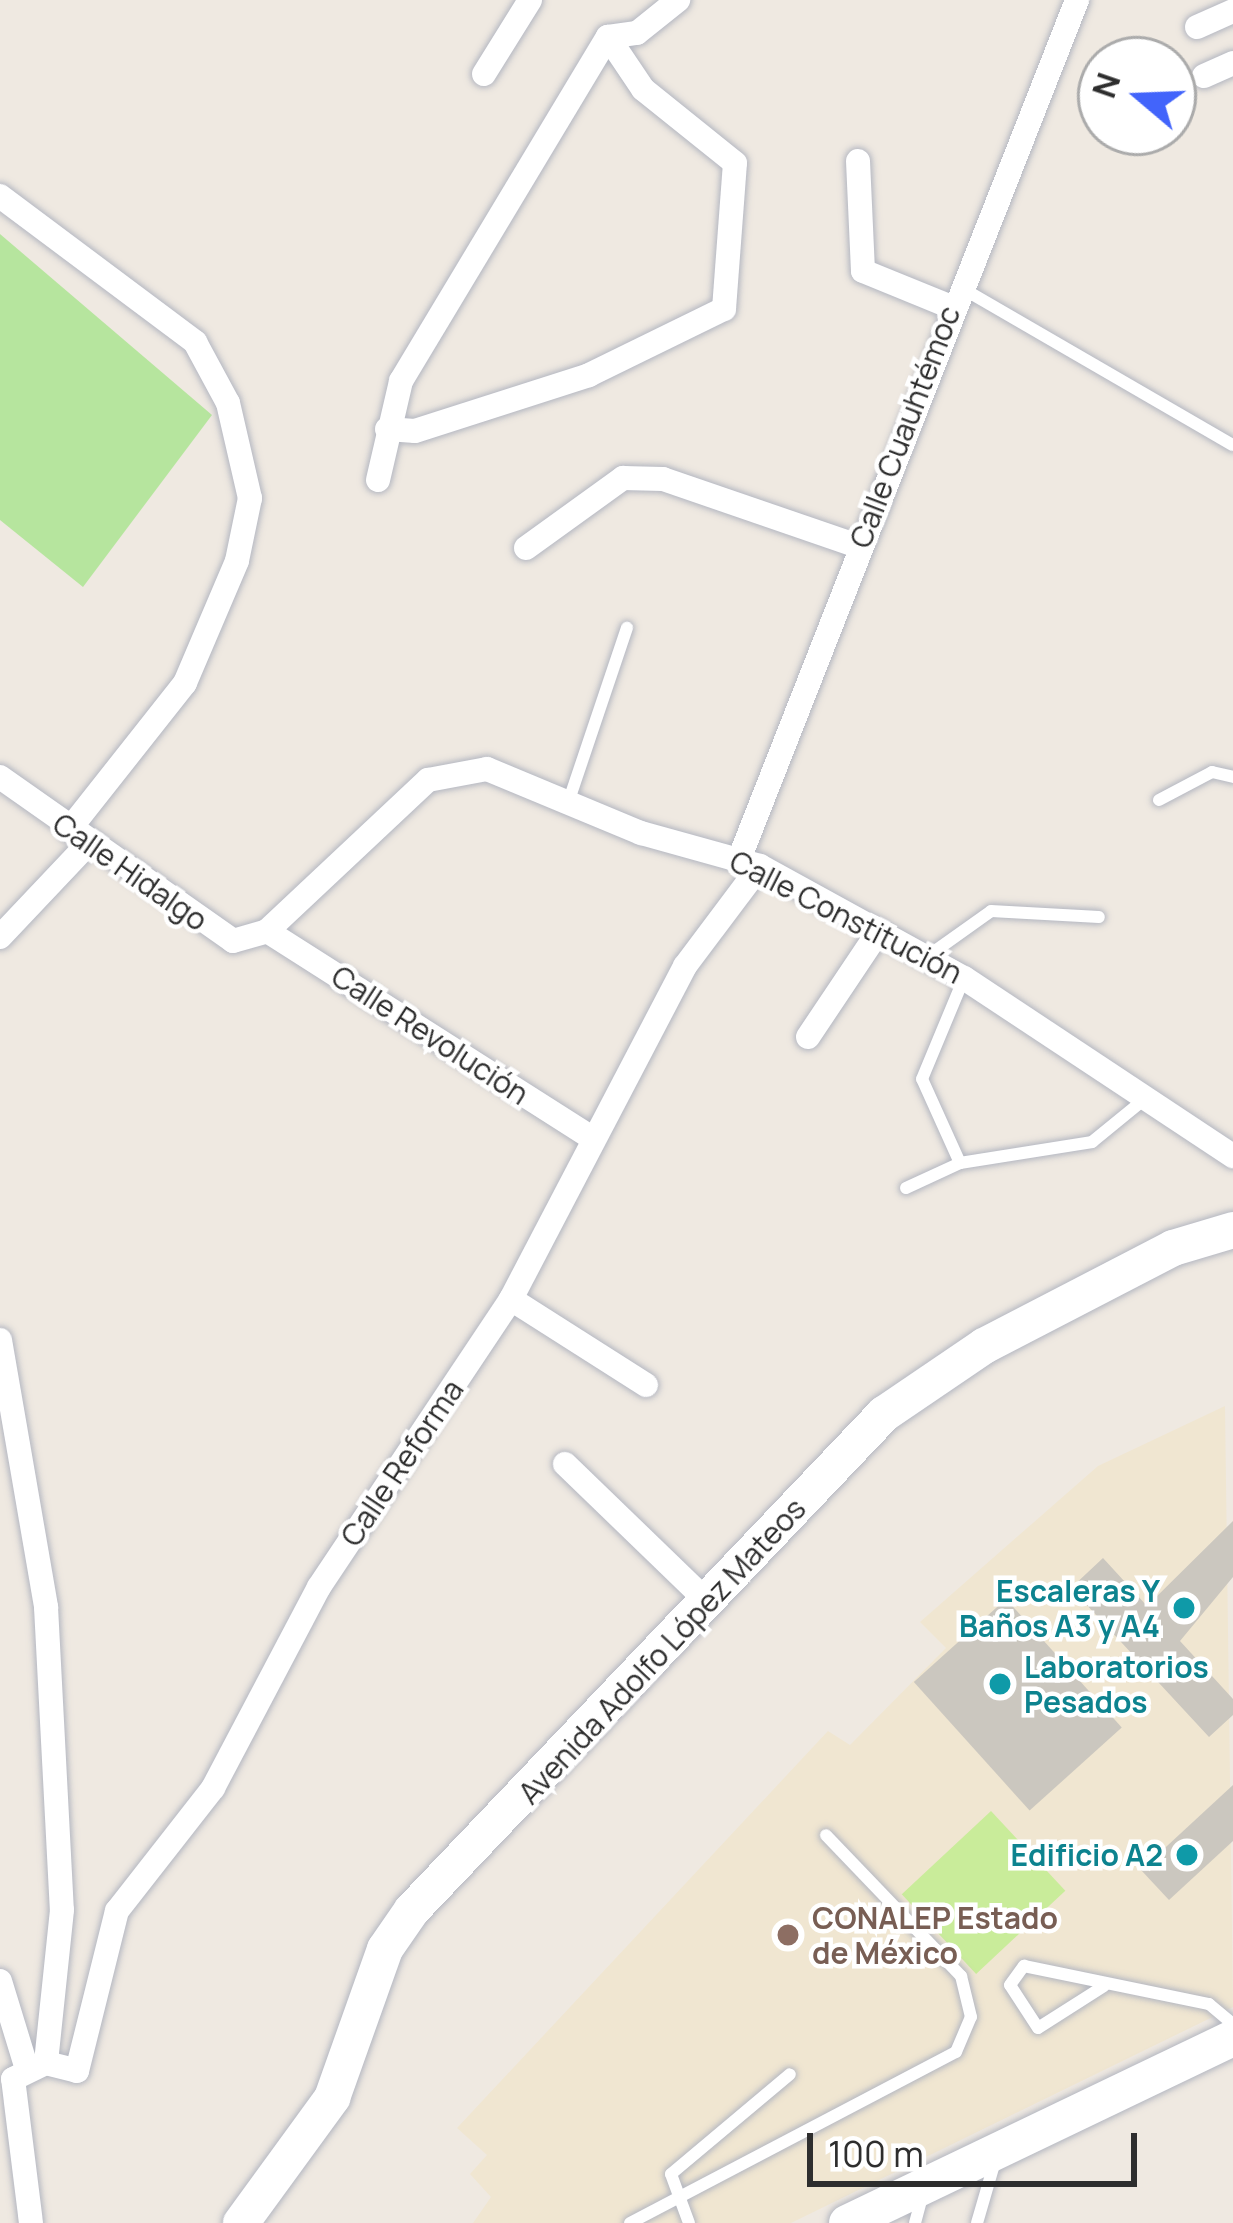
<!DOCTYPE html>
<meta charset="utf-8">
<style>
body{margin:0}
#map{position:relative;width:1233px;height:2223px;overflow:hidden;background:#efe9e1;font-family:Manrope,sans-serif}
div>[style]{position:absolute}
.education>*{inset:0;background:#f0e6d1}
.green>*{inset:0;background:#b6e59e}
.pitch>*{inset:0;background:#c9ec9a;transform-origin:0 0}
.building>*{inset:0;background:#cbc7bf;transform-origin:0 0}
.roads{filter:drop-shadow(0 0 3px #b4b7c1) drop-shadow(0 0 3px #b4b7c1)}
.lane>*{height:12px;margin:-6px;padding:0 6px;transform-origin:6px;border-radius:6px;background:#fff}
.street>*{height:24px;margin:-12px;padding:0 12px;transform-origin:12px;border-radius:12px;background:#fff}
.secondary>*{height:36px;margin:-18px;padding:0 18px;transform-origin:18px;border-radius:18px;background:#fff}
.dots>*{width:33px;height:33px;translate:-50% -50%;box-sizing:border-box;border:6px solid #fff;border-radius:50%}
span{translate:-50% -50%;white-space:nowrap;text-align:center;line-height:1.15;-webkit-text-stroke:9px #fff;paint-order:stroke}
.street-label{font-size:30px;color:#2e2e2e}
.culture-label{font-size:30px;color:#0d838f;font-weight:700}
.right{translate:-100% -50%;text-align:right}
.left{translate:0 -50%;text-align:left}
.education-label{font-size:30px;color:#785e54;font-weight:700}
.north{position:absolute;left:1077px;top:36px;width:120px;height:120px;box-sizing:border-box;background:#fff;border:3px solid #ababab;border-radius:50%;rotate:289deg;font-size:33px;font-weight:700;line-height:48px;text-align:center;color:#2e2e2e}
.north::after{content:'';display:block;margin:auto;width:42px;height:54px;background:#4264fb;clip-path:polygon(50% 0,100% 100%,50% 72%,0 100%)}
.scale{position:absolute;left:807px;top:2133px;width:330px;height:54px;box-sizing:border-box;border:6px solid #2e2e2e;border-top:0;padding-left:15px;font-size:36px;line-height:42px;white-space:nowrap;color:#2e2e2e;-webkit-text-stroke:9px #fff;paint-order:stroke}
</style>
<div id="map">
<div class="education">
<div style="clip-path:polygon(1225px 1406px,1233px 2007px,791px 2223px,473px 2223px,491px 2197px,470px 2174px,487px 2155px,457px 2128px,828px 1731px,850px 1745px,946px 1648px,920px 1622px,1098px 1466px)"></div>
</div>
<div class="green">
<div style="clip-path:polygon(0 234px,212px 415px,83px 587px,0 520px)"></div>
</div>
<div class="pitch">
<div style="left:991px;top:1811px;width:109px;height:122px;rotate:47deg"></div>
</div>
<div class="building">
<div style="clip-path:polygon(1233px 1521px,1233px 1577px,1180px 1641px,1233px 1699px,1233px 1715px,1209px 1737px,1071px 1588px,1103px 1558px,1147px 1606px)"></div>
<div style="left:1006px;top:1599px;width:173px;height:124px;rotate:48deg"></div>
<div style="clip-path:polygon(1233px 1785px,1233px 1841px,1169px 1900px,1141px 1870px)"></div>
</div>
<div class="roads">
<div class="lane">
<div style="left:960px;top:287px;width:315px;rotate:30.1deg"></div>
<div style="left:1159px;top:800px;width:60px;rotate:-27.8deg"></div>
<div style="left:1212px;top:772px;width:22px;rotate:13deg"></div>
<div style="left:568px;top:803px;width:185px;rotate:-71.4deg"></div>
<div style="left:928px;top:956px;width:77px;rotate:-35.5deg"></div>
<div style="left:991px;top:911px;width:108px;rotate:3.2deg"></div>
<div style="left:960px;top:1163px;width:92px;rotate:-114.3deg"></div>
<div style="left:922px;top:1079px;width:109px;rotate:-67.4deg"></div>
<div style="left:906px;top:1188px;width:60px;rotate:-24.8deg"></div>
<div style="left:960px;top:1163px;width:134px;rotate:-9deg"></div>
<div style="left:1092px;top:1142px;width:71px;rotate:-39.3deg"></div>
<div style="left:1104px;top:1986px;width:78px;rotate:147.5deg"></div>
<div style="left:1038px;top:2028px;width:51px;rotate:-123.1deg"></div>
<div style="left:1010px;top:1985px;width:24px;rotate:-54deg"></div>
<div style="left:1024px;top:1966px;width:189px;rotate:11.6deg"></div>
<div style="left:1209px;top:2004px;width:31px;rotate:40deg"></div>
<div style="left:630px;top:2223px;width:368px;rotate:-27.7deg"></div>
<div style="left:956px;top:2052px;width:38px;rotate:-67deg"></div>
<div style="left:971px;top:2017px;width:42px;rotate:-103.7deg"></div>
<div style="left:961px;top:1976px;width:195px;rotate:-133.8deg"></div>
<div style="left:689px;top:2223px;width:52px;rotate:-110.2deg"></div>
<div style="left:671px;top:2174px;width:155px;rotate:-40deg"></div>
<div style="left:915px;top:2223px;width:31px;rotate:-75deg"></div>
<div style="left:977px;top:2223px;width:65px;rotate:-73.8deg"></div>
</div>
<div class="street">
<div style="left:1197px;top:27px;width:39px;rotate:-24deg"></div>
<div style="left:608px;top:37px;width:29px;rotate:-8deg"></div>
<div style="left:637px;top:33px;width:53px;rotate:-38.8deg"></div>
<div style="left:484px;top:74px;width:87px;rotate:-58.1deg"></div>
<div style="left:1204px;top:76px;width:32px;rotate:-24deg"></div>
<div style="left:858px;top:161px;width:110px;rotate:87.4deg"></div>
<div style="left:863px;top:271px;width:95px;rotate:22.2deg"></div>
<div style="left:0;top:196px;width:244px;rotate:36.8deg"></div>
<div style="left:195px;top:342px;width:69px;rotate:61.6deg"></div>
<div style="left:228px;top:403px;width:98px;rotate:77deg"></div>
<div style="left:250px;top:498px;width:64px;rotate:101.7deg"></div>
<div style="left:237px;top:561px;width:133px;rotate:113.1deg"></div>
<div style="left:185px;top:683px;width:187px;rotate:128.3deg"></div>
<div style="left:387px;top:429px;width:28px;rotate:4deg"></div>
<div style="left:415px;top:431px;width:183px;rotate:-17.8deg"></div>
<div style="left:589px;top:375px;width:150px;rotate:-26.1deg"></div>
<div style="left:724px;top:309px;width:146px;rotate:-85.7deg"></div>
<div style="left:735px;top:163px;width:118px;rotate:-141.2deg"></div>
<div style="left:643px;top:89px;width:63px;rotate:-123.9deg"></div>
<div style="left:378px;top:480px;width:102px;rotate:-76.9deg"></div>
<div style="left:401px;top:381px;width:401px;rotate:-59deg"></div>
<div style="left:526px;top:548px;width:120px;rotate:-35.8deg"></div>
<div style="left:623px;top:478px;width:40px;rotate:1.4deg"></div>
<div style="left:663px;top:479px;width:208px;rotate:19deg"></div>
<div style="left:0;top:777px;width:285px;rotate:35.1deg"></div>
<div style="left:233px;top:941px;width:35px;rotate:-16deg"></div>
<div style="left:267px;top:931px;width:221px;rotate:-43.2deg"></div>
<div style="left:428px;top:780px;width:60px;rotate:-10.6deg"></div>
<div style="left:487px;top:769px;width:167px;rotate:22.6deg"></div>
<div style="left:641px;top:833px;width:123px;rotate:15.5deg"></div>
<div style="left:760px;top:866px;width:233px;rotate:28.8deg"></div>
<div style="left:964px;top:978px;width:323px;rotate:33.5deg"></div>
<div style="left:740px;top:857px;width:921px;rotate:-68.53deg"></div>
<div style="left:267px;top:931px;width:387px;rotate:32.5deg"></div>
<div style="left:0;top:937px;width:128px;rotate:-46.6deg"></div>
<div style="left:808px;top:1037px;width:128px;rotate:-56.2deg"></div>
<div style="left:511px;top:1299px;width:160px;rotate:32.5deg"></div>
<div style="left:0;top:1340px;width:271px;rotate:80.2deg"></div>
<div style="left:46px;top:1607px;width:303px;rotate:87deg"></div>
<div style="left:62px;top:1910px;width:154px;rotate:96deg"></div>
<div style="left:565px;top:1464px;width:200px;rotate:44deg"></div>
<div style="left:0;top:1981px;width:89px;rotate:73deg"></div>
<div style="left:31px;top:2223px;width:145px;rotate:-97.1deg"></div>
<div style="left:13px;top:2079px;width:37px;rotate:-26deg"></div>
<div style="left:46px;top:2063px;width:32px;rotate:14deg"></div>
<div style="left:77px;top:2071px;width:165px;rotate:-76deg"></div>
<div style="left:117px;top:1911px;width:156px;rotate:-52deg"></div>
<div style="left:213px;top:1788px;width:227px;rotate:-62.2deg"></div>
<div style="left:319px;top:1587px;width:346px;rotate:-56.3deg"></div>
<div style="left:511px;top:1299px;width:376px;rotate:-62.4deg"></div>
<div style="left:685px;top:966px;width:125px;rotate:-53.1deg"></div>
</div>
<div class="secondary">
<div style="left:241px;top:2223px;width:155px;rotate:-53.9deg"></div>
<div style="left:332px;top:2098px;width:158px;rotate:-70.4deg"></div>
<div style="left:385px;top:1949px;width:47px;rotate:-55.3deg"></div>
<div style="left:412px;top:1910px;width:685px;rotate:-46.42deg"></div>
<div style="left:884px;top:1414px;width:121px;rotate:-34.2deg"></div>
<div style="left:984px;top:1346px;width:213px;rotate:-27.4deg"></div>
<div style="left:1173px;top:1248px;width:63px;rotate:-16.7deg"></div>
<div style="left:847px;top:2223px;width:428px;rotate:-25.6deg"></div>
</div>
</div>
<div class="dots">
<div style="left:1184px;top:1608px;background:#0f9aa8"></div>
<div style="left:1000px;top:1684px;background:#0f9aa8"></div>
<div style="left:1187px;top:1855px;background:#0f9aa8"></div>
<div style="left:788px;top:1935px;background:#8d6e63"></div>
</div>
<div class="street-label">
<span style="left:905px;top:427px;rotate:-69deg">Calle Cuauhtémoc</span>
<span style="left:130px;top:872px;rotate:35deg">Calle Hidalgo</span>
<span style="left:846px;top:917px;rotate:27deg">Calle Constitución</span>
<span style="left:430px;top:1035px;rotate:33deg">Calle Revolución</span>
<span style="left:402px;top:1463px;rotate:-56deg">Calle Reforma</span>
<span style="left:662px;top:1651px;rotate:-47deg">Avenida Adolfo López Mateos</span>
</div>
<div class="culture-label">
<span class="right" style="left:1160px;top:1608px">Escaleras Y<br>Baños A3 y A4</span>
<span class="left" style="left:1024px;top:1684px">Laboratorios<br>Pesados</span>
<span class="right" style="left:1163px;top:1855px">Edificio A2</span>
</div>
<div class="education-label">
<span class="left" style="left:812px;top:1935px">CONALEP Estado<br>de México</span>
</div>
<div class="north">N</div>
<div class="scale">100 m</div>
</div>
